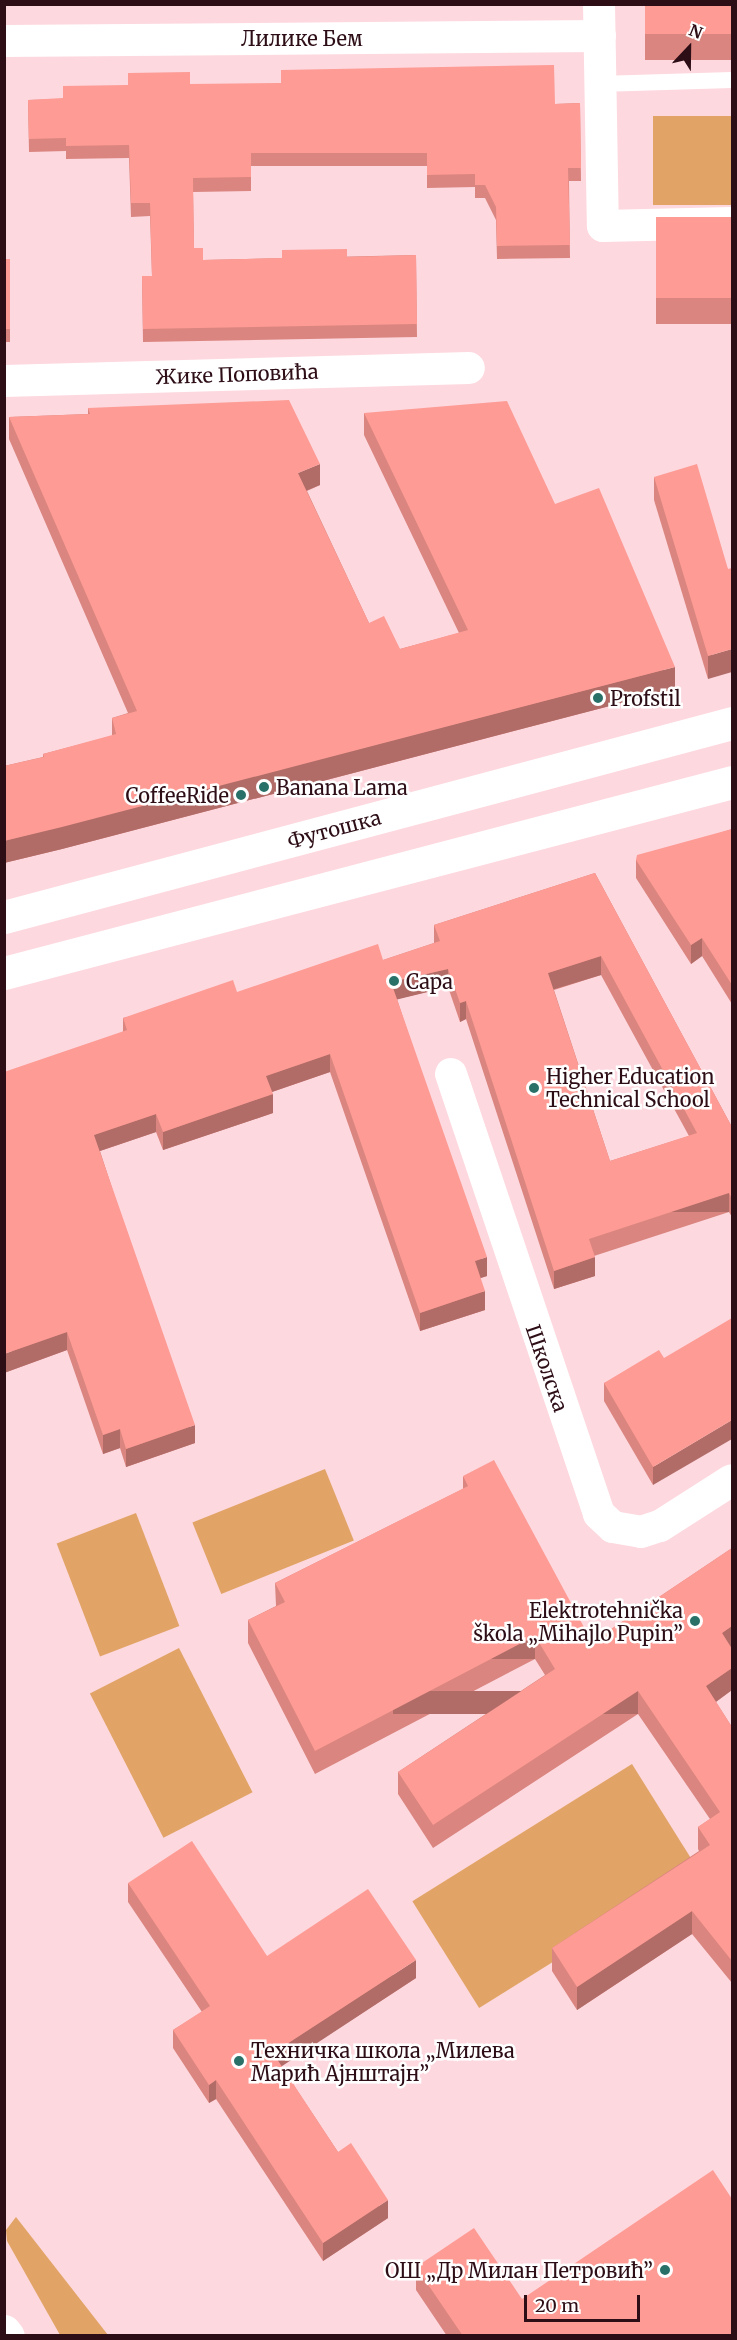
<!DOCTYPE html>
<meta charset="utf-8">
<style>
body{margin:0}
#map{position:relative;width:737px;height:2340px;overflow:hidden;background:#fdd8df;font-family:Merriweather,serif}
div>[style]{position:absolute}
.green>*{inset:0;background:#e1a466;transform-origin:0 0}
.service>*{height:16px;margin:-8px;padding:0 8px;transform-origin:8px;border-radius:8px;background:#fff}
.minor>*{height:32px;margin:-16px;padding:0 16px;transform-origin:16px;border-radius:16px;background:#fff}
.tertiary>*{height:33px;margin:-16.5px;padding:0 16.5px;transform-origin:16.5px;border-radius:16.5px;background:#fff}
.secondary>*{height:33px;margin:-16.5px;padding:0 16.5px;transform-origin:16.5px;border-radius:16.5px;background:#fff}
.wall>*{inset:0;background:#da857f;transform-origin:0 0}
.shaded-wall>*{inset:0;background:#b16c68;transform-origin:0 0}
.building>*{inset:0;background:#fd9b94;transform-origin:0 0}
.dots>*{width:16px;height:16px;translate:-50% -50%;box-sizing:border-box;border:3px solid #fff;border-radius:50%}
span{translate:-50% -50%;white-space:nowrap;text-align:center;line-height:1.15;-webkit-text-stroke:5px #fff;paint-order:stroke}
.street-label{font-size:20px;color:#2d0d16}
.poi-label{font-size:20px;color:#2d0d16}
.left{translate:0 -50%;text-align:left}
.right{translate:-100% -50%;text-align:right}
.frame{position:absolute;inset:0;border:6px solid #2d0d16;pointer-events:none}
.north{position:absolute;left:659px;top:18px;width:60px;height:60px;-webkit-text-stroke:4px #fff;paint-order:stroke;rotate:22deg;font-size:16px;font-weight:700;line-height:24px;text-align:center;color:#2d0d16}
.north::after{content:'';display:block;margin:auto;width:21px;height:27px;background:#2d0d16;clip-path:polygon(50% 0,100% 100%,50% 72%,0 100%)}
.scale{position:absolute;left:524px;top:2295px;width:116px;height:27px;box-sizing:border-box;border:3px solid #2d0d16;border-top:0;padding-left:8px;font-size:18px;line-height:21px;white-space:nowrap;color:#2d0d16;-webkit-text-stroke:4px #fff;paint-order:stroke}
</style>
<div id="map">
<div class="green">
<div style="left:732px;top:116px;width:89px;height:79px;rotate:90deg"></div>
<div style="left:325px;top:1469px;width:77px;height:143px;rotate:68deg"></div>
<div style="left:136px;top:1513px;width:121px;height:85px;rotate:69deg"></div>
<div style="left:179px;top:1648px;width:162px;height:100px;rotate:63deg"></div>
<div style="left:632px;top:1764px;width:126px;height:259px;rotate:58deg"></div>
<div style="clip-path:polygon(16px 2217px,108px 2335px,60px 2335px,7px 2241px,6px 2230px)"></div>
</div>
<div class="service">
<div style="left:599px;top:84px;width:133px;rotate:-1.7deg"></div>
</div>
<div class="minor">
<div style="left:599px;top:4px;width:222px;rotate:89deg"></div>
<div style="left:603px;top:226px;width:129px;rotate:-1.3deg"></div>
<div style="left:4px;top:41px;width:596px;rotate:-0.48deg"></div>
<div style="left:4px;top:381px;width:465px;rotate:-1.6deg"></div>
<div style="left:451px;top:1074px;width:464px;rotate:71.4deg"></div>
<div style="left:599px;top:1514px;width:19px;rotate:43deg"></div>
<div style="left:613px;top:1527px;width:28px;rotate:10deg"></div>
<div style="left:641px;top:1532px;width:20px;rotate:-18deg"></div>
<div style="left:660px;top:1526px;width:85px;rotate:-32.6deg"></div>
</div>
<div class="tertiary">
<div style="left:4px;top:2331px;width:6px;rotate:51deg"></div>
</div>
<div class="secondary">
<div style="left:4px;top:917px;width:753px;rotate:-14.92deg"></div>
<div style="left:4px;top:973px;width:753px;rotate:-14.7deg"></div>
</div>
<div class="wall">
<div style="left:645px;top:4px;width:87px;height:56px"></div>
<div style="clip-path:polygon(190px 84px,555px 104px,580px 103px,581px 181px,569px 181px,570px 258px,497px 259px,496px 220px,485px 198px,475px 198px,475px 187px,427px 188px,427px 166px,251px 166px,251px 191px,193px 192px,194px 248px,203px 260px,416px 255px,417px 337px,143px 342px,142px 276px,152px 276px,150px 216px,131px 217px,129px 158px,66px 159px,66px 151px,29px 152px,28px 100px,63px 99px)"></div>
<div style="left:732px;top:217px;width:107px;height:76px;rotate:90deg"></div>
<div style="left:4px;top:259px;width:6px;height:83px"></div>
<div style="clip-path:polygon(88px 408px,320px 485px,307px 491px,369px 623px,400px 649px,459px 633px,364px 435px,364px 413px,555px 504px,675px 689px,62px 849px,4px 863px,4px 766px,43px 757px,43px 754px,112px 736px,112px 718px,128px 713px,9px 439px,9px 417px,88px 414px)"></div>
<div style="clip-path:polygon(654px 477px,728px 569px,708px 679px,654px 500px)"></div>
<div style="clip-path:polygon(732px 829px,732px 1004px,702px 956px,691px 964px,636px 878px,636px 860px)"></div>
<div style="clip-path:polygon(evenodd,595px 873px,732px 1127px,732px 1217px,729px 1212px,594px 1256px,595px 1276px,554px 1289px,466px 1019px,460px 1022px,448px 987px,397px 999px,487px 1276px,480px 1278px,485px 1310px,420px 1331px,330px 1072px,272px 1092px,273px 1113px,163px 1150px,156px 1132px,100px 1151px,195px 1443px,126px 1467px,120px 1448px,103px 1454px,67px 1350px,4px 1373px,123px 1031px,123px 1018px,383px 960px,434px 943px,434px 925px,595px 873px,601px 975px,689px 1136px,610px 1161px,554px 990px,601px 975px)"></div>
<div style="clip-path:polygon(664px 1358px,653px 1485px,604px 1401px,604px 1383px)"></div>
<div style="clip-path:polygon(463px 1476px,592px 1642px,732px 1548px,732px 1690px,716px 1702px,732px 1727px,732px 1983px,692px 1934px,577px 2010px,552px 1971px,552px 1948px,699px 1851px,698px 1849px,698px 1827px,710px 1819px,638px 1714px,433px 1848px,398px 1794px,398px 1772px,545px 1675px,535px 1659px,315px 1774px,248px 1643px,248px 1620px,276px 1606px,275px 1583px,463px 1489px)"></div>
<div style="clip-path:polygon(128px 1883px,267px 1956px,416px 1978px,281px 2066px,338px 2152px,388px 2218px,323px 2261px,216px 2099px,209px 2103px,173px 2048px,173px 2030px,202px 2012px,128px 1902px)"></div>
<div style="clip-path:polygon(416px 2267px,522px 2299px,732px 2336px,447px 2336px,416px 2290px)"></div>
</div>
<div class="shaded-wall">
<div style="clip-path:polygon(320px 464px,320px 485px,298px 494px,298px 473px)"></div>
<div style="clip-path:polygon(732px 649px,732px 672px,708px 679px,708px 656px)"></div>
<div style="clip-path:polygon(675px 667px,675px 689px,62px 849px,4px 863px,4px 841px)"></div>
<div style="clip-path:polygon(702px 938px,702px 956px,691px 964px,691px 945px)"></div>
<div style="clip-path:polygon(601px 956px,601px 975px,548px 991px,548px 973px)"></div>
<div style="clip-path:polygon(448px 969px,448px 987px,391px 1001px,391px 982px)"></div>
<div style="clip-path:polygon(466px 1001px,466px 1019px,460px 1022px,460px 1003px)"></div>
<div style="clip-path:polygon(330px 1054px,330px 1072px,266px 1094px,266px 1076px)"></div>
<div style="clip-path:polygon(273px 1094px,273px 1113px,163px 1150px,163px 1132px)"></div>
<div style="clip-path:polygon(156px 1114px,156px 1132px,94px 1153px,94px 1135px)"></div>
<div style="left:729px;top:1193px;width:19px;height:147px;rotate:90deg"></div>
<div style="clip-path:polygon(487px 1257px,487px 1276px,475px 1280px,475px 1261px)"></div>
<div style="clip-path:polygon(595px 1257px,595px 1276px,554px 1289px,554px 1271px)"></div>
<div style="clip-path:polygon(485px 1291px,485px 1310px,420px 1331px,420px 1313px)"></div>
<div style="clip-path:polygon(67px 1332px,67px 1350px,4px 1373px,4px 1354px)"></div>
<div style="clip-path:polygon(732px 1420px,732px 1439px,653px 1485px,653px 1467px)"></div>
<div style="clip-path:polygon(195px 1425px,195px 1443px,126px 1467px,126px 1449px)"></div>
<div style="clip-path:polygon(120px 1429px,120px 1448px,103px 1454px,103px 1435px)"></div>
<div style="clip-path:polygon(732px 1626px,732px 1649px,722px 1633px)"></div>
<div style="left:535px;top:1636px;width:23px;height:248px;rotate:90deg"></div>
<div style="clip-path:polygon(732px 1668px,732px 1690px,706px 1709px,706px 1686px)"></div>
<div style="left:638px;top:1691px;width:23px;height:245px;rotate:90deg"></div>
<div style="clip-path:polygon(692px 1911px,692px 1934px,577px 2010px,577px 1987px)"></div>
<div style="clip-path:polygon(416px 1960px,416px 1978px,273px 2072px,273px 2053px)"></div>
<div style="clip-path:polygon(216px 2080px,216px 2099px,209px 2103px,209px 2085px)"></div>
<div style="clip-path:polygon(388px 2200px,388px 2218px,323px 2261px,323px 2243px)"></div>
</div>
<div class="building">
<div style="left:645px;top:4px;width:87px;height:30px"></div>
<div style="clip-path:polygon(554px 65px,555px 104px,580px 103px,581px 168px,568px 168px,570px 245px,497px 246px,496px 207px,485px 185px,475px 185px,475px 174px,427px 175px,427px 153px,251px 153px,251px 177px,193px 178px,194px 248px,203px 248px,203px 260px,282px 258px,282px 250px,347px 249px,347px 257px,416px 255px,417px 324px,143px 329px,142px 276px,152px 276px,150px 203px,131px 203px,129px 145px,66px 146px,66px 138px,29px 139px,28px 100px,63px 98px,63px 86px,128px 85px,128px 73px,190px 72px,190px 84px,281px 83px,281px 70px)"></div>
<div style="left:732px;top:217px;width:81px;height:76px;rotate:90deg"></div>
<div style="left:4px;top:259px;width:6px;height:70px"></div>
<div style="clip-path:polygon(289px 400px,320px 464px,298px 473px,369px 623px,384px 616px,400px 649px,468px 630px,364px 413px,507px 401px,555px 504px,599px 488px,675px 667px,62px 827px,4px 841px,4px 766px,44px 757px,43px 754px,116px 734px,112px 718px,137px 711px,9px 417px,90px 414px,88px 408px)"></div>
<div style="clip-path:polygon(697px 464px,728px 569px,732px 568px,732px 649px,708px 656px,654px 477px)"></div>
<div style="clip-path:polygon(732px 829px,732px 985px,702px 938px,691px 945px,636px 860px,637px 855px)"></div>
<div style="clip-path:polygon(evenodd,595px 873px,732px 1127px,732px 1199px,729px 1193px,589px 1239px,595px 1257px,554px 1271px,466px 1001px,460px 1003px,448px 969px,391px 982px,487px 1257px,475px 1261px,485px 1291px,420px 1313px,330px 1054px,266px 1076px,273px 1094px,163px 1132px,156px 1114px,94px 1135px,195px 1425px,126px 1449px,120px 1429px,103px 1435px,67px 1332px,4px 1354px,4px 1072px,127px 1030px,123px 1018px,233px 980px,237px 992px,378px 944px,383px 960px,440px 941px,434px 925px,595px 873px,601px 956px,697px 1133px,610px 1161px,548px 973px,601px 956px)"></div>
<div style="clip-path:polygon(732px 1318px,732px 1420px,653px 1467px,604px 1383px,659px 1350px,664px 1358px)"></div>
<div style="clip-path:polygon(494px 1460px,592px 1642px,732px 1548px,732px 1626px,722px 1633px,732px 1649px,732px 1668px,706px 1686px,732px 1727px,732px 1744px,731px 1745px,732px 1747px,732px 1961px,692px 1911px,577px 1987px,552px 1948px,710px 1845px,698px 1827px,720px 1812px,638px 1691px,433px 1825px,398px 1772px,555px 1669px,535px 1636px,315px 1751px,248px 1620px,285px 1602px,275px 1583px,468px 1486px,463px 1476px)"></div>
<div style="clip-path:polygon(192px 1841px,267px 1956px,368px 1889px,416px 1960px,273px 2053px,338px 2152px,351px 2143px,388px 2200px,323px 2243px,216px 2080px,209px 2085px,173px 2030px,210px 2006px,128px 1883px)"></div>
<div style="clip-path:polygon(713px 2170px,732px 2199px,732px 2336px,463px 2336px,416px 2267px,474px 2228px,522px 2299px)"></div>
</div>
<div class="dots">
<div style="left:598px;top:698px;background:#287068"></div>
<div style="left:264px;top:787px;background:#287068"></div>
<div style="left:241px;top:795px;background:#287068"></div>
<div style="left:394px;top:981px;background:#287068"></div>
<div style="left:534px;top:1088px;background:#287068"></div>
<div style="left:695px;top:1621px;background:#287068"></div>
<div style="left:239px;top:2061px;background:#287068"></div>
<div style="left:665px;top:2270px;background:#287068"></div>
</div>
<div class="street-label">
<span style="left:302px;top:38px">Лилике Бем</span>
<span style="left:237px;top:374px;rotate:-2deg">Жике Поповића</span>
<span style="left:334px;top:829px;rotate:-15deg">Футошка</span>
<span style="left:547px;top:1368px;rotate:71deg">Школска</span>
</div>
<div class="poi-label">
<span class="left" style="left:610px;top:698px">Profstil</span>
<span class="left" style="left:276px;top:787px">Banana Lama</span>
<span class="right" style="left:229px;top:795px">CoffeeRide</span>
<span class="left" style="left:406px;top:981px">Сара</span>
<span class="left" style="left:546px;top:1088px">Higher Education<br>Technical School</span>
<span class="right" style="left:683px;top:1622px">Elektrotehnička<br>škola „Mihajlo Pupin”</span>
<span class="left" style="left:251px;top:2062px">Техничка школа „Милева<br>Марић Ајнштајн”</span>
<span class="right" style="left:653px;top:2270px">ОШ „Др Милан Петровић”</span>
</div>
<div class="frame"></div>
<div class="north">N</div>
<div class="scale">20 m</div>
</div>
